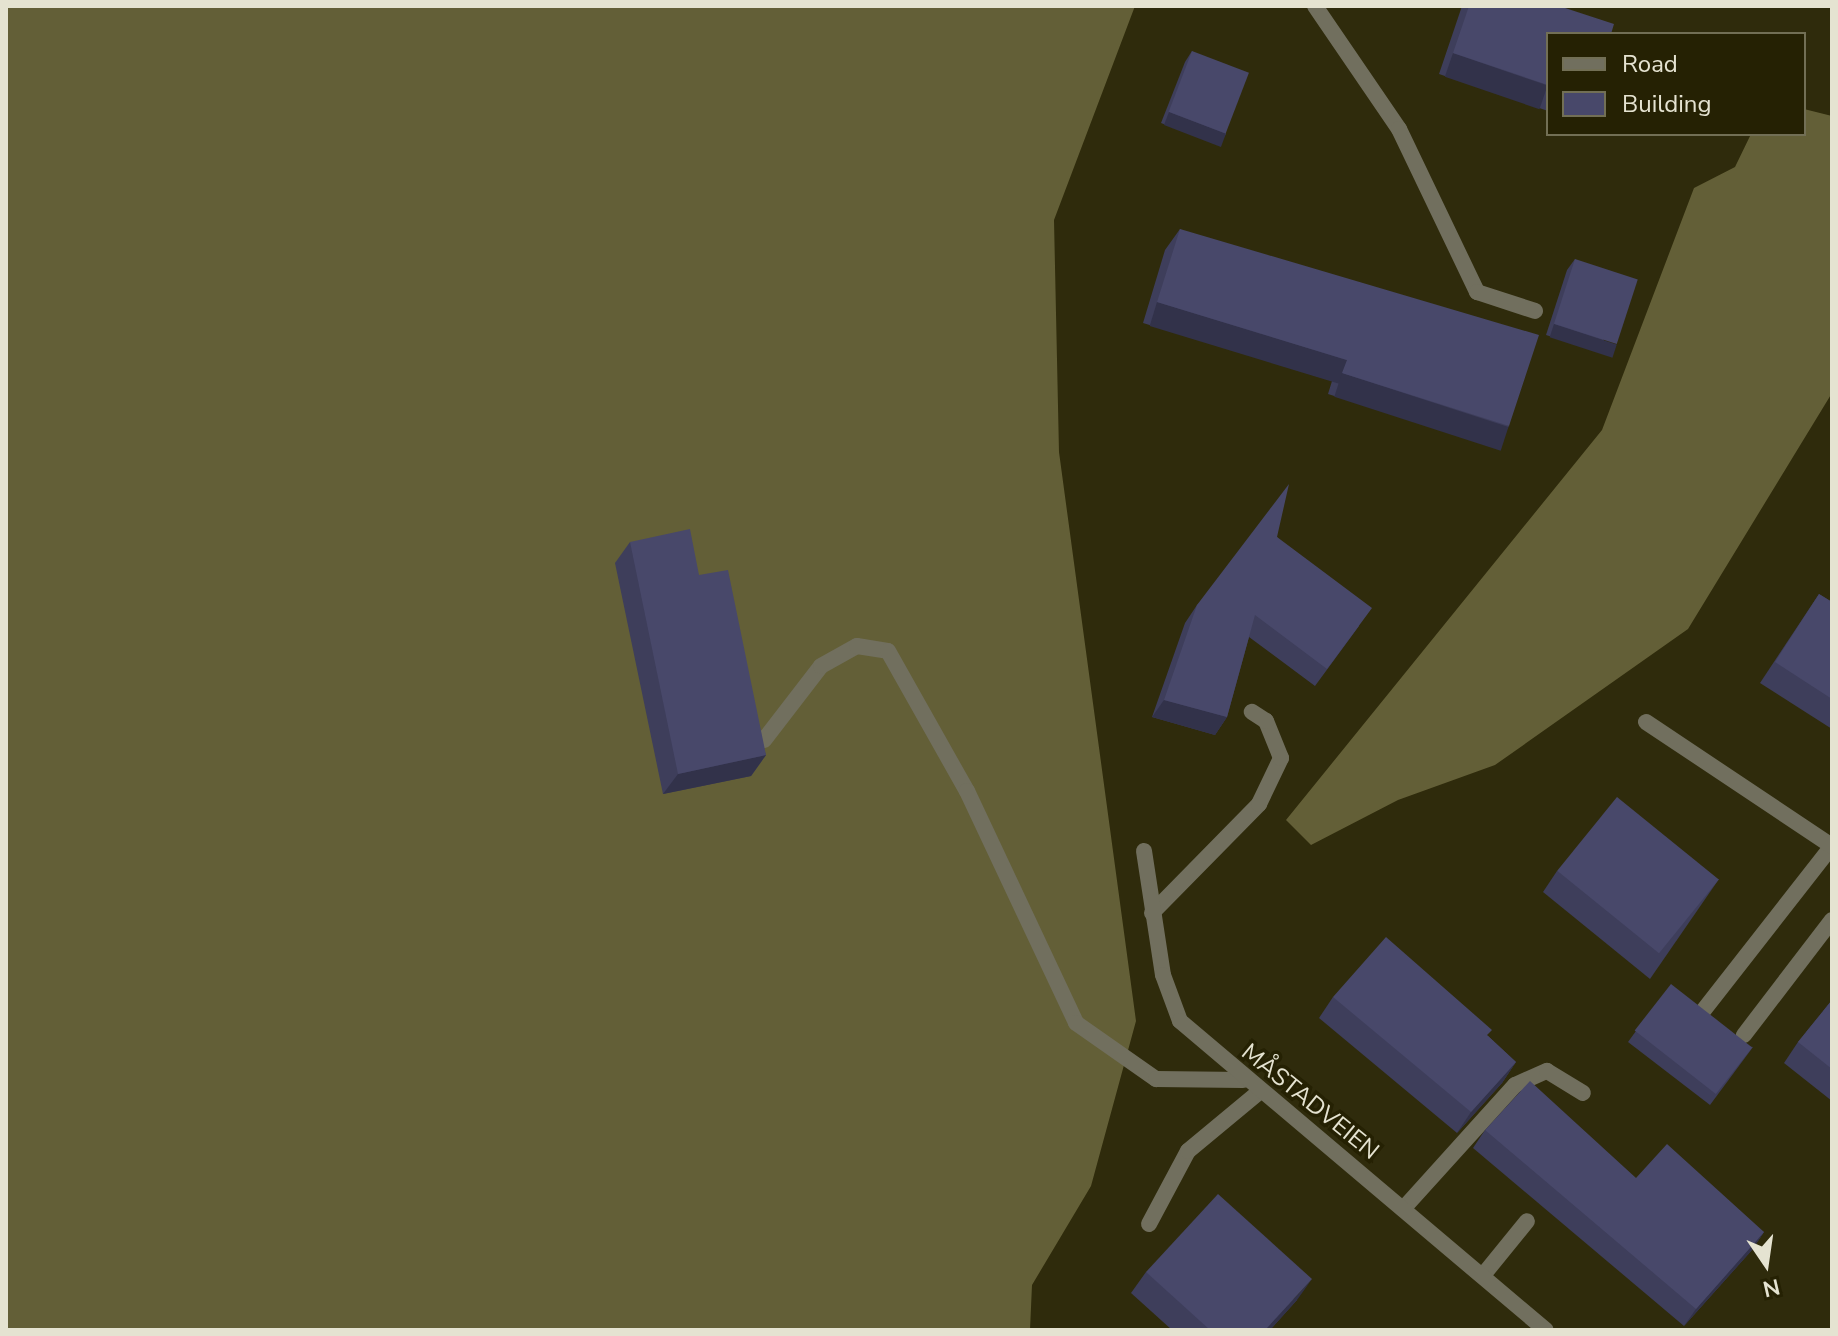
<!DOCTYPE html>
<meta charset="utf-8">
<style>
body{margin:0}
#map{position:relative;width:1838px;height:1336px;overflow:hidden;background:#2f2b0c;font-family:"Nunito Sans",sans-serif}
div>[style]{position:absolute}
.forest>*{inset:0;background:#635f37}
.lane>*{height:16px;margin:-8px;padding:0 8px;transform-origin:8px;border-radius:8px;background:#716f5e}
.street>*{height:16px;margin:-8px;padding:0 8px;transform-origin:8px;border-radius:8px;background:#716f5e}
.wall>*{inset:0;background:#3e3e5b}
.shaded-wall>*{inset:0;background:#32324a;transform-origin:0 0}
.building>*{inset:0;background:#48486a;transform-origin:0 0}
span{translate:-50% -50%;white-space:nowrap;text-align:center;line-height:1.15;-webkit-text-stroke:7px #252103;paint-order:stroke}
.street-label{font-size:24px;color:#e5e3d1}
.frame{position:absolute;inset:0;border:8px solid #e5e3d1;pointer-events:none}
.legend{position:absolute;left:1546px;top:32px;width:260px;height:104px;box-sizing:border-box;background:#252103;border:2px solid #726f55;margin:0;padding:10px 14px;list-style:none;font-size:24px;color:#e5e3d1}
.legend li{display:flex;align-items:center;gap:16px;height:40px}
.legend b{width:40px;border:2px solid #726f55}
.north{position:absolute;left:1726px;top:1224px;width:80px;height:80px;-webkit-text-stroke:6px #252103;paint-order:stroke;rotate:167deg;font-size:22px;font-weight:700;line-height:32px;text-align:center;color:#e5e3d1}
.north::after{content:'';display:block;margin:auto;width:28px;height:36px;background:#e5e3d1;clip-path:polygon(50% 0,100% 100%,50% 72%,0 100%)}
</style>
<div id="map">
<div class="forest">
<div style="clip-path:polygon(6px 6px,1135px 6px,1054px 220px,1059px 452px,1136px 1021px,1091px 1186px,1032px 1285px,1030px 1330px,6px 1330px)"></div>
<div style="clip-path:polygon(1804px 109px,1832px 116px,1832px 393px,1688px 629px,1495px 765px,1398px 800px,1311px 845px,1286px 820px,1602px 430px,1694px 188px,1735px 167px,1751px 134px,1804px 134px)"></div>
</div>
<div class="lane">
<div style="left:1315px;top:6px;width:149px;rotate:55.7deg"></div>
<div style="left:1399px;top:129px;width:181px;rotate:64.4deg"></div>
<div style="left:1477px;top:292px;width:61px;rotate:18.1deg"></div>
<div style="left:764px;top:740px;width:93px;rotate:-52.4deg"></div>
<div style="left:821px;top:666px;width:41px;rotate:-29.1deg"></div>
<div style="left:857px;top:646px;width:31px;rotate:9deg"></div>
<div style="left:888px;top:651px;width:161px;rotate:60.6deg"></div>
<div style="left:967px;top:791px;width:256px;rotate:64.8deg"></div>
<div style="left:1076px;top:1023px;width:98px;rotate:35deg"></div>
<div style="left:1156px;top:1079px;width:87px;rotate:0.7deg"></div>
<div style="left:1152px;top:913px;width:153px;rotate:-45.5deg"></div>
<div style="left:1259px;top:804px;width:51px;rotate:-64.4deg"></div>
<div style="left:1281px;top:758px;width:40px;rotate:-112deg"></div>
<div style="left:1266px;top:721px;width:17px;rotate:-147deg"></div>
<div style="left:1703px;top:1011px;width:209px;rotate:-52deg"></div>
<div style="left:1744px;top:1035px;width:145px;rotate:-52.6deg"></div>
<div style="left:1403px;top:1209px;width:167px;rotate:-47.9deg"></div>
<div style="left:1515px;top:1085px;width:35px;rotate:-24deg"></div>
<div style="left:1547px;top:1071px;width:42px;rotate:31.4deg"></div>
<div style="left:1149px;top:1224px;width:83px;rotate:-61.9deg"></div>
<div style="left:1188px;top:1151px;width:92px;rotate:-39.7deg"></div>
<div style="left:1484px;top:1274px;width:68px;rotate:-50.9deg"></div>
</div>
<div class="street">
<div style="left:1646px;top:722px;width:224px;rotate:33.7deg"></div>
<div style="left:1144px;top:851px;width:125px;rotate:81.3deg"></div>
<div style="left:1163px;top:975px;width:49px;rotate:69.7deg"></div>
<div style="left:1180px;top:1021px;width:479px;rotate:40.2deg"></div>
</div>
<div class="wall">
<div style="clip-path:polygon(1462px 6px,1559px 6px,1548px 34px,1548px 111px,1439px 74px)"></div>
<div style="clip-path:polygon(1192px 51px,1226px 134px,1218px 145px,1161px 123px,1185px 62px)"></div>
<div style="clip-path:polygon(1180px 229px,1509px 426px,1495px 447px,1328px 394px,1332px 381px,1143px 323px,1165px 250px)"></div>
<div style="clip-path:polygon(1575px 259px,1609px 355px,1546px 335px,1567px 270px)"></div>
<div style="clip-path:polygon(1277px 537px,1359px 626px,1315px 686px,1249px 637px,1227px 717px,1215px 735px,1152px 717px,1185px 623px,1197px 605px)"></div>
<div style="clip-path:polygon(630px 542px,699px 575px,766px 755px,751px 776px,663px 794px,615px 563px)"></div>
<div style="clip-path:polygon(1819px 594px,1832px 602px,1832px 729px,1760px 683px)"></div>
<div style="clip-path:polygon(1557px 871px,1719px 879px,1650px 979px,1543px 892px)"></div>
<div style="clip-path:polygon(1333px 997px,1488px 1036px,1516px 1062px,1502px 1083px,1457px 1133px,1319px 1018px)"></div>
<div style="clip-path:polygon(1832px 1000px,1832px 1101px,1784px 1063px,1798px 1042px)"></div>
<div style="clip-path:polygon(1636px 1031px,1753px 1047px,1710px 1105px,1628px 1042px)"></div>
<div style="clip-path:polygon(1485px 1130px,1636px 1178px,1764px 1232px,1752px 1250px,1684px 1326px,1473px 1148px)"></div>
<div style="clip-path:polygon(1146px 1272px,1297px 1300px,1270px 1330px,1172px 1330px,1131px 1293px)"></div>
</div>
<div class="shaded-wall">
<div style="left:1453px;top:53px;width:100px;height:25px;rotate:19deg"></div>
<div style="left:1169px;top:112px;width:61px;height:14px;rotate:21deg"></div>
<div style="left:1157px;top:302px;width:199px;height:25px;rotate:17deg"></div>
<div style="left:1554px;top:324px;width:66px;height:14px;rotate:18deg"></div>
<div style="left:1342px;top:373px;width:175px;height:25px;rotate:18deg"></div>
<div style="clip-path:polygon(1164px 700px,1227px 717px,1215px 735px,1152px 717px)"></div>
<div style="clip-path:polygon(766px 755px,751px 776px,663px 794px,678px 774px)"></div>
<div style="clip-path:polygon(1516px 1062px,1502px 1083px,1457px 1133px,1471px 1112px)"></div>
<div style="clip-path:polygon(1764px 1232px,1752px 1250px,1684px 1326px,1696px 1309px)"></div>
<div style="clip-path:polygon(1312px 1279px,1297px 1300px,1270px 1330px,1265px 1330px)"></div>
</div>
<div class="building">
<div style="clip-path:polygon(1469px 6px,1559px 6px,1614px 24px,1611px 34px,1548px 34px,1548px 85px,1453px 53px)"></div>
<div style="left:1192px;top:51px;width:61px;height:65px;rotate:21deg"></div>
<div style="clip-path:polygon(1180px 229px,1539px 335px,1509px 426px,1342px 373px,1347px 360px,1157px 302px)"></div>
<div style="left:1575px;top:259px;width:66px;height:68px;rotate:18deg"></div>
<div style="clip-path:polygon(1289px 484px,1277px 537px,1372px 608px,1327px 669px,1255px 615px,1227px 717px,1164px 700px,1197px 605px)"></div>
<div style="clip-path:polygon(690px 529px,699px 575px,728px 570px,766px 755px,678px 774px,630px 542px)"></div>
<div style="clip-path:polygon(1819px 594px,1832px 602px,1832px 699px,1775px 662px)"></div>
<div style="left:1617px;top:797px;width:131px;height:95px;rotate:39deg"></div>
<div style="clip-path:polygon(1386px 937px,1492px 1030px,1487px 1035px,1516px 1062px,1471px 1112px,1333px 997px)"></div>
<div style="left:1671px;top:984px;width:103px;height:59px;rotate:38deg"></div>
<div style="clip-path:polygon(1832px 1000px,1832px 1069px,1798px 1042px)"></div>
<div style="clip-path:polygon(1530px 1081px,1636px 1178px,1667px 1144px,1764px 1232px,1696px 1309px,1485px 1130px)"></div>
<div style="clip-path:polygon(1218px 1194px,1312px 1279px,1265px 1330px,1210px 1330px,1146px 1272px)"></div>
</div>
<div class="street-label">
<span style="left:1310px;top:1102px;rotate:39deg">MÅSTADVEIEN</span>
</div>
<div class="frame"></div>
<ul class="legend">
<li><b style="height:10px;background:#716f5e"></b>Road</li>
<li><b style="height:22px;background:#48486a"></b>Building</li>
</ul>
<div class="north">N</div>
</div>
